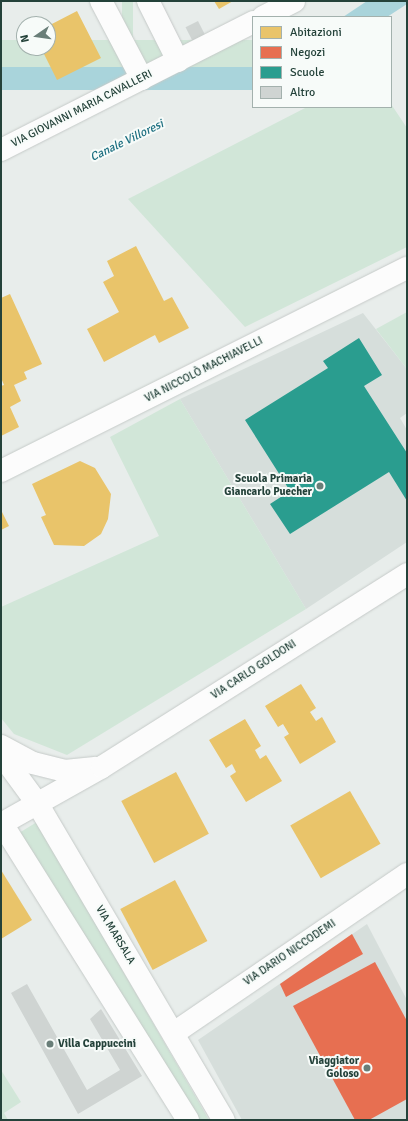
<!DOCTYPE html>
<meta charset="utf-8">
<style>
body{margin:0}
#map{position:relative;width:408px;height:1121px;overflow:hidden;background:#e8edeb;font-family:Signika,sans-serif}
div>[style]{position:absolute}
.built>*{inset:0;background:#d6dedb}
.green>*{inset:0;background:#d1e6d8;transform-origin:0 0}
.water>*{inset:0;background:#a9d4db;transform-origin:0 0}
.homes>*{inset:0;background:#e9c46a;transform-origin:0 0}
.shops>*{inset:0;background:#e76f51}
.schools>*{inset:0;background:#2a9d8f}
.building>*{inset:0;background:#cfd4d2;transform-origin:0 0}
.roads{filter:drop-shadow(0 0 1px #c5cac8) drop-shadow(0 0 1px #c5cac8)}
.street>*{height:22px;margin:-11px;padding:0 11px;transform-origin:11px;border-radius:11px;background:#fcfcfc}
.secondary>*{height:22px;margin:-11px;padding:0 11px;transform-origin:11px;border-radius:11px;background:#fcfcfc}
.dots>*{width:11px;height:11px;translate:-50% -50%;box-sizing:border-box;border:2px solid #f7fbf9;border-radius:50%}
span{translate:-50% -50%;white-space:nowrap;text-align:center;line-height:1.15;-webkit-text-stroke:4px #f7fbf9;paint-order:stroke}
.street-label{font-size:11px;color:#24423a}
.poi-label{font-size:11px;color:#24423a;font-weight:700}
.right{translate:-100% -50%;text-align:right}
.left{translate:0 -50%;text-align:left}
.water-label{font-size:12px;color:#1c6f80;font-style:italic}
.frame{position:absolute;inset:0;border:2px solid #24423a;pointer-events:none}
.legend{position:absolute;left:252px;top:16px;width:140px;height:92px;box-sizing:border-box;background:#f7fbf9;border:1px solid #a3b1ad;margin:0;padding:5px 7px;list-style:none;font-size:12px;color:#24423a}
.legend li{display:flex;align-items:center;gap:8px;height:20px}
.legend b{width:20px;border:1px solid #a3b1ad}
.north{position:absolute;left:16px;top:16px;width:40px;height:40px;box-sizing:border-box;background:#f7fbf9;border:1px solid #a3b1ad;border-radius:50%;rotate:257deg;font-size:11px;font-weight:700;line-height:16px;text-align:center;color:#24423a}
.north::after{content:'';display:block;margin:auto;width:14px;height:18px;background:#697e78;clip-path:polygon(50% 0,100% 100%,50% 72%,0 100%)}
</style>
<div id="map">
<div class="built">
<div style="clip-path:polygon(363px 313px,407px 369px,407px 413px,400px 418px,407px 430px,407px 542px,306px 609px,180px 399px)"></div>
<div style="clip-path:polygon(367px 924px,407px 1000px,407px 1120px,242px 1120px,198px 1040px)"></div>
</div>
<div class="green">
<div style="left:122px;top:1px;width:11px;height:60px"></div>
<div style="left:253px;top:40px;width:27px;height:281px;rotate:90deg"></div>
<div style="clip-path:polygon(391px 104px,407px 128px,407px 247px,245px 327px,128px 199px,307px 107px,391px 107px)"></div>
<div style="clip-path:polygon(407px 312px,407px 369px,376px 329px)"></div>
<div style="clip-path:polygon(180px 399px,306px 609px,67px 755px,14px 734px,1px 718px,1px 607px,159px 536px,110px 437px)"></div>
<div style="clip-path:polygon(37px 822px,209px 1120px,197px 1120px,19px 833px)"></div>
<div style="clip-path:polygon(1px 1070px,21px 1102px,4px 1113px,8px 1120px,1px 1120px)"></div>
</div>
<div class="water">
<div style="clip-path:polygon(367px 1px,407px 1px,407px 4px,387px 17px,343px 17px)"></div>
<div style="left:253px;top:67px;width:23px;height:281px;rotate:90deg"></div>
</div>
<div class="homes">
<div style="clip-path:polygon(214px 1px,233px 1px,219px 9px)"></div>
<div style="clip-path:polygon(77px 11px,101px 58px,57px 80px,41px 48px,48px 48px,48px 26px)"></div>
<div style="clip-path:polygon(136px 246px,164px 301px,172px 297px,189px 328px,159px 343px,155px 335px,104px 362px,87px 329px,119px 312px,103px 282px,114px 276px,107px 261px)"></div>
<div style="clip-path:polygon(10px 294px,42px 364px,24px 372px,27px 379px,14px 385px,21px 401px,10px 407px,19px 427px,1px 436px,1px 386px,4px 385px,1px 378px,1px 298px)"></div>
<div style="clip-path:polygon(80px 461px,95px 468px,111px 494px,108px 519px,101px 534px,84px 546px,54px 545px,41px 517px,46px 515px,32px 484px)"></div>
<div style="clip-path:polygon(1px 510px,9px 526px,1px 530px)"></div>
<div style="clip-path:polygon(301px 684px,316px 708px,310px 712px,316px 721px,322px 717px,336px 742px,300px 764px,284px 737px,289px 734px,283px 724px,278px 727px,265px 706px)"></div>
<div style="clip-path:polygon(245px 719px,261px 746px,255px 750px,260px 759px,266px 755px,282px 781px,246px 802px,230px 776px,236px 772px,232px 764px,226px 768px,209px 740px)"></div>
<div style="left:176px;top:772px;width:70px;height:62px;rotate:62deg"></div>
<div style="left:350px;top:791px;width:61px;height:69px;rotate:60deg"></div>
<div style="clip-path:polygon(1px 870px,32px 920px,1px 939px)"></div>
<div style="left:175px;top:880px;width:69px;height:62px;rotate:62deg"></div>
</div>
<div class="shops">
<div style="clip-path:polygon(352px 934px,363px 954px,286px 997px,280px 984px)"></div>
<div style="clip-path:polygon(375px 962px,407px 1021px,407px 1099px,369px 1120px,355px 1120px,293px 1006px)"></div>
</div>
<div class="schools">
<div style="clip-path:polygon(359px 338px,382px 375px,364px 386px,407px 453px,407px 501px,389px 472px,290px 534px,270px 504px,290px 491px,245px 420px,328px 368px,323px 361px)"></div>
</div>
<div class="building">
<div style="left:198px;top:21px;width:16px;height:14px;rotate:63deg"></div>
<div style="clip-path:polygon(27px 984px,87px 1090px,120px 1070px,90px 1019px,101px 1009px,142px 1076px,78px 1114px,11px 993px)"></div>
</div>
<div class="roads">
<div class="street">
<div style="left:101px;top:1px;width:88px;rotate:62.3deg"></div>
<div style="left:148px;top:1px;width:67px;rotate:63.4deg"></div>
<div style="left:263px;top:17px;width:35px;rotate:-27deg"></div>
<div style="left:1px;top:150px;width:283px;rotate:-26.9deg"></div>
<div style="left:1px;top:471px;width:454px;rotate:-26.6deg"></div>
<div style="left:1px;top:746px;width:36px;rotate:28deg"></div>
<div style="left:33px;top:763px;width:33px;rotate:14deg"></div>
<div style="left:65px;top:771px;width:30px;rotate:-6deg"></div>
<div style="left:1px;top:824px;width:116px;rotate:-29.4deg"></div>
<div style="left:102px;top:767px;width:361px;rotate:-32.3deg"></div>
<div style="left:174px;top:1033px;width:282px;rotate:-34.3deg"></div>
</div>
<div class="secondary">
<div style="left:1px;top:754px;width:61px;rotate:53.7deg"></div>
<div style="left:37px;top:803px;width:368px;rotate:59.5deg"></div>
<div style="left:1px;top:822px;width:352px;rotate:57.9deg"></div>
</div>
</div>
<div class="dots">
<div style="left:320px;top:486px;background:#697e78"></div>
<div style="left:50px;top:1044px;background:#697e78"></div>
<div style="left:367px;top:1068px;background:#697e78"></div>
</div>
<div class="street-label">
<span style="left:82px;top:109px;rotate:-27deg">VIA GIOVANNI MARIA CAVALLERI</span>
<span style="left:204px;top:370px;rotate:-27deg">VIA NICCOLÒ MACHIAVELLI</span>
<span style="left:254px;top:670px;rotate:-33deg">VIA CARLO GOLDONI</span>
<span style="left:115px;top:935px;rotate:59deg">VIA MARSALA</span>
<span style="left:290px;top:953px;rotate:-34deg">VIA DARIO NICCODEMI</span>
</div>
<div class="poi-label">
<span class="right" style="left:312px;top:486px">Scuola Primaria<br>Giancarlo Puecher</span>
<span class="left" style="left:58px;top:1044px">Villa Cappuccini</span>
<span class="right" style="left:359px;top:1068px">Viaggiator<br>Goloso</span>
</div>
<div class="water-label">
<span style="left:127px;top:141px;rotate:-26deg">Canale Villoresi</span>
</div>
<div class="frame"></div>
<ul class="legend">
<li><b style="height:11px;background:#e9c46a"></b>Abitazioni</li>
<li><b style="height:11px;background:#e76f51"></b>Negozi</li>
<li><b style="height:11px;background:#2a9d8f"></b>Scuole</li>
<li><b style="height:11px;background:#cfd4d2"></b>Altro</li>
</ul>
<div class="north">N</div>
</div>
